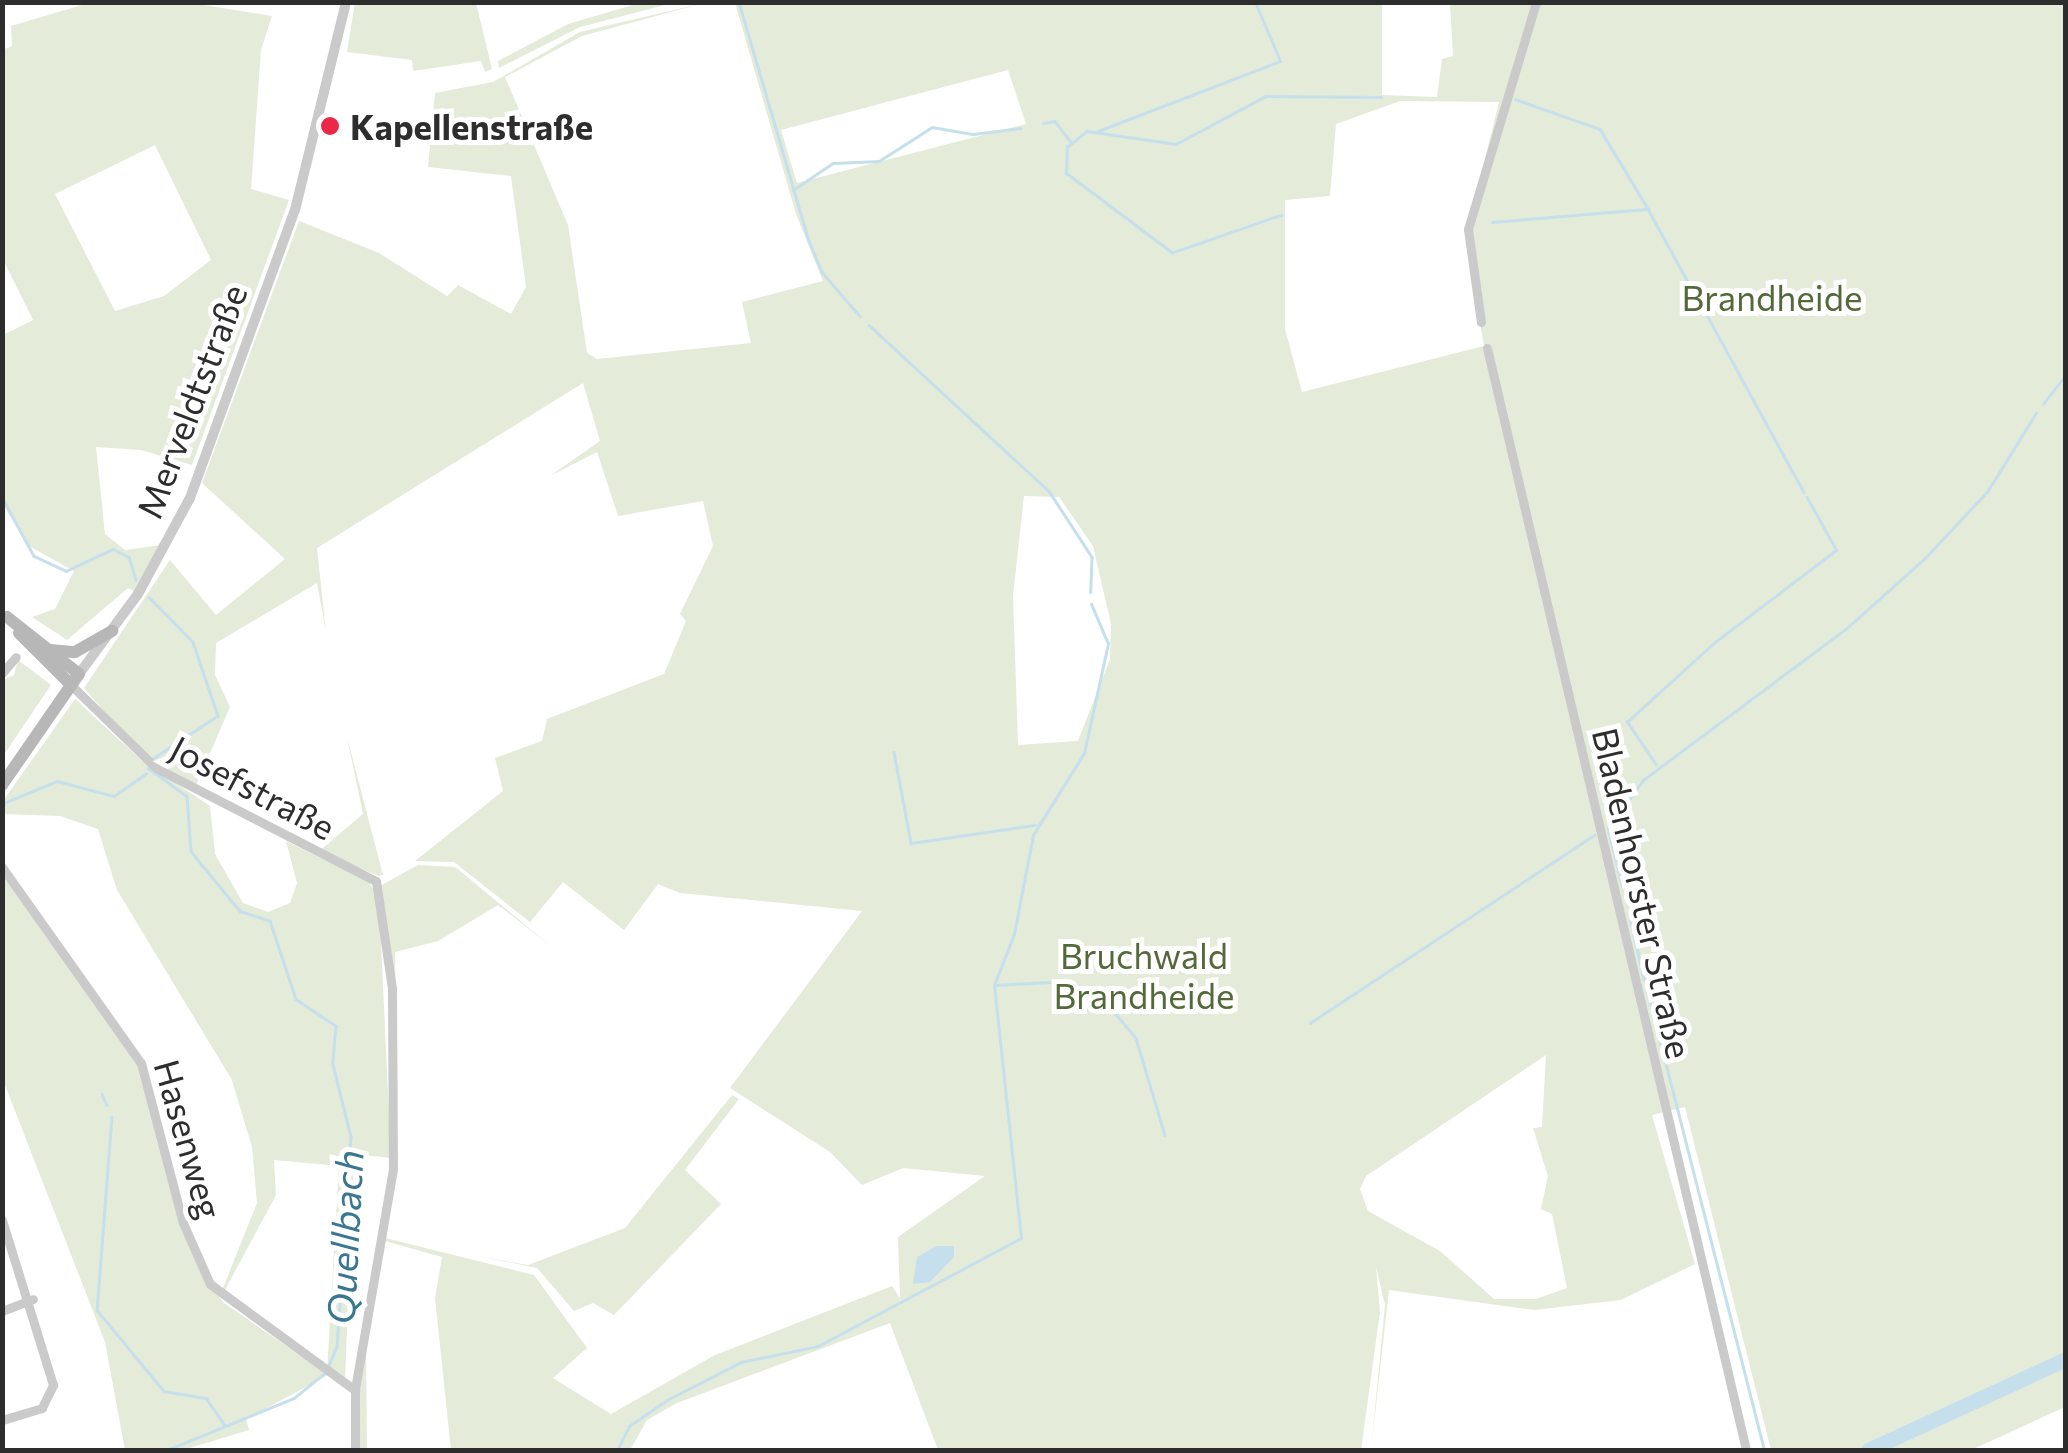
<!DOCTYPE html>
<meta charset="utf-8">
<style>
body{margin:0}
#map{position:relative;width:2068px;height:1453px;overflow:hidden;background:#fff;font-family:Commissioner,sans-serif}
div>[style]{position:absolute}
.green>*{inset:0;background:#e4ebd9}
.water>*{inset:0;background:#c5e0ec}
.stream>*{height:2.5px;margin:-1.25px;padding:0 1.25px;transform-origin:1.25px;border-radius:1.25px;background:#c5e0ec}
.river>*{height:15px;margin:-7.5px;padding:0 7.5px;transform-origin:7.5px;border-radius:7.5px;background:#c5e0ec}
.minor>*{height:9px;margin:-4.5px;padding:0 4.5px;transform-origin:4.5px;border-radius:4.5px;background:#cacaca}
.tertiary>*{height:10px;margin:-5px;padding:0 5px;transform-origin:5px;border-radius:5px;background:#cacaca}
.secondary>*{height:12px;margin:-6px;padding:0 6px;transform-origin:6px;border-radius:6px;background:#b7b7b7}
.dots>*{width:28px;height:28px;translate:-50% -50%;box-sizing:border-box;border:5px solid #fff;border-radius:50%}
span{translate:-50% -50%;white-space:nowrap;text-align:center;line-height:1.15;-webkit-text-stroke:10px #fff;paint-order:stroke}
.poi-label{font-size:35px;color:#2d2d2d;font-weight:700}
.left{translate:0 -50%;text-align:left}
.park-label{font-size:35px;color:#546939}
.street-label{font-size:35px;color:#2d2d2d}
.water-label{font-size:38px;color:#397691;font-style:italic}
.frame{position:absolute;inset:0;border:5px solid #2d2d2d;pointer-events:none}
</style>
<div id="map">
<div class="green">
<div style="clip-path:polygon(evenodd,92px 2px,192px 3px,272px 16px,261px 50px,251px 189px,289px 200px,192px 465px,141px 450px,96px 447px,105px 534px,125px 550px,162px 545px,136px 592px,128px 588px,67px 640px,32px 617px,55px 609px,74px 571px,27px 545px,3px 504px,3px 335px,33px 320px,3px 260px,2px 50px,12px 46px,11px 26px,92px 2px,155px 145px,211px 260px,164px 296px,115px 311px,55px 194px,155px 145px)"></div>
<div style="clip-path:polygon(643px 2px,673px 3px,580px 27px,499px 68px,498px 61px,568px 24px)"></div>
<div style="clip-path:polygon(355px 3px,476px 3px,492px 69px,485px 72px,481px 61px,413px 71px,412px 60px,347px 52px)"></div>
<div style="clip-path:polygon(evenodd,704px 3px,582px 36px,505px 77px,568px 225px,587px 353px,597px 359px,751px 343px,742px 302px,823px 281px,796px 214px,735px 3px,1382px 3px,1382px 95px,1437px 97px,1442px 59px,1453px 56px,1450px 3px,2065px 3px,2065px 1407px,1971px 1450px,1771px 1450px,1685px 1107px,1652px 1115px,1695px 1264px,1621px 1300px,1534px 1310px,1389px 1290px,1371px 1450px,1385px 1305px,1376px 1267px,1380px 1312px,1361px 1450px,938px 1450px,890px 1323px,677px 1403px,647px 1420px,630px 1450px,451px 1450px,435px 1298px,442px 1257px,385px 1241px,366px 1344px,367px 1450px,357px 1450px,358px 1385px,374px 1276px,385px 1238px,534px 1275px,587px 1348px,553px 1378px,611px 1414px,715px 1355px,892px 1286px,900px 1298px,898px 1237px,985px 1176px,903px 1168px,862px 1185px,830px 1152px,730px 1088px,862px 911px,680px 893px,658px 884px,624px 930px,563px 882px,530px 922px,454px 862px,415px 861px,503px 791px,495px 758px,542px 741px,547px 719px,664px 674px,686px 621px,680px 614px,713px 546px,703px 501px,618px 516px,597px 452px,550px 476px,600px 441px,583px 383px,317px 548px,326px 632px,317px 583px,216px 643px,215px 675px,230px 707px,194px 790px,141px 754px,84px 688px,170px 560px,216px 615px,285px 559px,202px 483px,299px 221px,379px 253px,447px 296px,458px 285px,511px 314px,526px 287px,511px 176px,428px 167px,435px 93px,493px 82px,580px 32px,704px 3px,1008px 70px,1026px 124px,797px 183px,781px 130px,1008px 70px,704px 3px,1400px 101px,1499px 102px,1466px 236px,1484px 346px,1302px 392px,1285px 329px,1285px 200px,1330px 196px,1336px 124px,1400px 101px,704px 3px,1024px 496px,1059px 497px,1093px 546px,1111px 624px,1110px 659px,1078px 741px,1018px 745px,1013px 596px,1024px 496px,704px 3px,1546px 1055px,1542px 1127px,1533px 1128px,1548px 1176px,1541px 1209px,1552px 1214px,1567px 1288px,1536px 1299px,1494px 1299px,1440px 1251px,1368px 1211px,1360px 1189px,1366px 1176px,1546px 1055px)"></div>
<div style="clip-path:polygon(18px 660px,51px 685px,3px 756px,3px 680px,14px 675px)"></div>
<div style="clip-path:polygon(75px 699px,141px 760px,210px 806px,215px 854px,243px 903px,268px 912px,290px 903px,297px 883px,286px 841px,369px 882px,379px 899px,391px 1158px,354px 1154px,345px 1379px,327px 1372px,339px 1166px,274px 1160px,276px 1195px,225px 1290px,323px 1366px,221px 1293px,257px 1203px,252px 1147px,232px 1080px,117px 890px,98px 829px,60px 816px,3px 814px,3px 801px)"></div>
<div style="clip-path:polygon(347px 737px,383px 875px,379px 876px,318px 852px,363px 814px)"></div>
<div style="clip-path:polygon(418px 865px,455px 867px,552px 947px,498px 905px,438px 941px,395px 952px,398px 1114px,392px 958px,380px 886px)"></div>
<div style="clip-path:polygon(3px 870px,138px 1062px,173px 1199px,205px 1279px,224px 1303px,328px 1375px,246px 1419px,249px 1430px,183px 1450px,125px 1450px,105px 1342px,3px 1080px)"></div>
<div style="clip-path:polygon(732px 1095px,739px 1099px,685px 1170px,721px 1204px,614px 1315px,593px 1303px,574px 1311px,537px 1268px,478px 1256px,528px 1265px,625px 1228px)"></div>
</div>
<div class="water">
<div style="clip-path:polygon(937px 1246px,954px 1246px,954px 1257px,930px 1282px,913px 1284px,917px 1257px)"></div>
</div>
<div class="stream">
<div style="left:739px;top:2px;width:249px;rotate:73.7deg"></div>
<div style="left:809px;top:241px;width:34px;rotate:67deg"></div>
<div style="left:822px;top:272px;width:58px;rotate:49.2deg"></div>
<div style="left:1515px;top:99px;width:90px;rotate:19.4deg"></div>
<div style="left:1600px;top:129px;width:91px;rotate:58.9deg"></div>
<div style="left:1043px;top:123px;width:12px;rotate:-9deg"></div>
<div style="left:1055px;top:121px;width:25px;rotate:53deg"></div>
<div style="left:1098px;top:131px;width:195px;rotate:-21deg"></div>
<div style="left:1280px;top:61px;width:64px;rotate:-113deg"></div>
<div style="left:793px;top:190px;width:48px;rotate:-34deg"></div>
<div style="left:833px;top:163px;width:46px;rotate:-2.5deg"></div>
<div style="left:879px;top:161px;width:63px;rotate:-32.7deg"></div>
<div style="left:932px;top:127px;width:42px;rotate:9.7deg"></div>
<div style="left:973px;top:134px;width:48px;rotate:-7.1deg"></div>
<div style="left:1282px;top:215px;width:116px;rotate:160.9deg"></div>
<div style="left:1172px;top:253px;width:133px;rotate:-143deg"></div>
<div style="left:1066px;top:173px;width:26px;rotate:-88deg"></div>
<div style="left:1067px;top:147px;width:26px;rotate:-39deg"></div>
<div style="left:1087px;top:131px;width:90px;rotate:8.3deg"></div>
<div style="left:1176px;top:144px;width:102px;rotate:-28.1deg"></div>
<div style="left:1266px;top:96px;width:115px;rotate:0.5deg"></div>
<div style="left:1492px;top:222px;width:157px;rotate:-4.8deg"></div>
<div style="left:1648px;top:209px;width:104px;rotate:61.2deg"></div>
<div style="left:1702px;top:306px;width:212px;rotate:61.3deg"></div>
<div style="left:869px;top:325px;width:245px;rotate:42.7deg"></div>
<div style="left:1049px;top:491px;width:79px;rotate:56.9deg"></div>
<div style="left:1092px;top:557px;width:35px;rotate:92deg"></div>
<div style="left:2043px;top:404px;width:37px;rotate:-52deg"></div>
<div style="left:2px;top:497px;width:67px;rotate:61.5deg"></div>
<div style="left:34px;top:556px;width:35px;rotate:25deg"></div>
<div style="left:66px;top:571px;width:52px;rotate:-25.1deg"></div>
<div style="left:113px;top:549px;width:18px;rotate:27deg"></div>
<div style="left:129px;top:557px;width:24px;rotate:73deg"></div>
<div style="left:149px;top:597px;width:63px;rotate:45.6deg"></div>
<div style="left:193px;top:642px;width:78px;rotate:71.3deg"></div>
<div style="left:218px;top:716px;width:78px;rotate:146.5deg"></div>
<div style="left:894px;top:752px;width:93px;rotate:79.4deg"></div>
<div style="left:911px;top:843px;width:125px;rotate:-8.3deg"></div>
<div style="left:1656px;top:765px;width:52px;rotate:-124deg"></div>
<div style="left:1627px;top:722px;width:119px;rotate:-42.3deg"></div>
<div style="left:1715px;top:642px;width:152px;rotate:-37.2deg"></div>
<div style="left:1836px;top:550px;width:60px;rotate:-119.1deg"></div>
<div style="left:148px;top:768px;width:48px;rotate:35.7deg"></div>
<div style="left:187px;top:796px;width:55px;rotate:85.8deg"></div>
<div style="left:191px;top:851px;width:18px;rotate:52deg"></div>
<div style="left:202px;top:865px;width:60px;rotate:50.4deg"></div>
<div style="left:240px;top:911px;width:32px;rotate:18deg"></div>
<div style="left:270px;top:921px;width:82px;rotate:71.6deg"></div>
<div style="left:296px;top:999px;width:48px;rotate:34deg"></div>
<div style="left:336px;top:1026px;width:38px;rotate:95deg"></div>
<div style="left:333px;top:1064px;width:75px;rotate:76.1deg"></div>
<div style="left:351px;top:1137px;width:210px;rotate:93.8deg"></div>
<div style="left:337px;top:1347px;width:21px;rotate:113deg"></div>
<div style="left:4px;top:803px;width:57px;rotate:-22.5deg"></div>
<div style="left:57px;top:781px;width:59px;rotate:14.7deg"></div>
<div style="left:114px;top:796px;width:39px;rotate:-35deg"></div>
<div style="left:1622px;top:887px;width:60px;rotate:-103.6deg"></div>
<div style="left:1608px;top:829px;width:60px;rotate:-54.5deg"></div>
<div style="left:1643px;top:780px;width:254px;rotate:-36.7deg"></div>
<div style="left:1847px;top:628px;width:103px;rotate:-41.9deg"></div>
<div style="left:1924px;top:559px;width:92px;rotate:-46.8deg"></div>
<div style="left:1987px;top:492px;width:93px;rotate:-58.2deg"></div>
<div style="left:1629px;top:912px;width:69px;rotate:77.4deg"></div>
<div style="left:995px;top:985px;width:75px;rotate:-3.1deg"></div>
<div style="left:1070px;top:981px;width:39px;rotate:29deg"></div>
<div style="left:1104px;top:1000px;width:50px;rotate:49.9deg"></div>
<div style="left:1136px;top:1038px;width:101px;rotate:73.4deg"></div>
<div style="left:1647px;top:989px;width:475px;rotate:75.7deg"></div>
<div style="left:1310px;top:1023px;width:341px;rotate:-33.5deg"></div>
<div style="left:102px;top:1094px;width:12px;rotate:66deg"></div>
<div style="left:112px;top:1117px;width:194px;rotate:94.4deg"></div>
<div style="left:97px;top:1310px;width:105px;rotate:50.4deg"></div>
<div style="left:164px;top:1391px;width:43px;rotate:9.5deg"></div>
<div style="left:206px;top:1398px;width:32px;rotate:55deg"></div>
<div style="left:167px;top:1450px;width:137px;rotate:-22.3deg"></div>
<div style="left:294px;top:1398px;width:40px;rotate:-39deg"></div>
<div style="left:617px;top:1450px;width:27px;rotate:-63deg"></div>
<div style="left:629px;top:1426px;width:46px;rotate:-34.4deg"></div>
<div style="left:667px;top:1400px;width:83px;rotate:-27.2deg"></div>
<div style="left:741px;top:1362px;width:79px;rotate:-11.7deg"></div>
<div style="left:818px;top:1346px;width:230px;rotate:-28deg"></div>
<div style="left:1021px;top:1238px;width:254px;rotate:-96.1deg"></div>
<div style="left:994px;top:985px;width:55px;rotate:-68.6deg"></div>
<div style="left:1014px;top:934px;width:101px;rotate:-79.1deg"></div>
<div style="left:1033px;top:835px;width:97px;rotate:-58.1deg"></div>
<div style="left:1084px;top:753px;width:112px;rotate:-77.6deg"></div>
<div style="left:1108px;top:644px;width:43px;rotate:-113deg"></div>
</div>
<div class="river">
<div style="left:1868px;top:1450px;width:218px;rotate:-24.7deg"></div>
</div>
<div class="minor">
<div style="left:1481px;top:322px;width:94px;rotate:-98deg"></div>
<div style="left:1468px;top:229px;width:237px;rotate:-73.3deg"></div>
<div style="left:1487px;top:348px;width:1132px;rotate:76.77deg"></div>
<div style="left:2px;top:673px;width:21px;rotate:-49deg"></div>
<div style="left:71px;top:685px;width:119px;rotate:44.3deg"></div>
<div style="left:156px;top:768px;width:247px;rotate:27.2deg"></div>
<div style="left:376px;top:881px;width:108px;rotate:81.5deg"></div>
<div style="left:392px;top:988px;width:181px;rotate:89.7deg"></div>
<div style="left:393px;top:1169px;width:224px;rotate:99.8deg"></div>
<div style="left:355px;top:1390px;width:60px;rotate:90deg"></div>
<div style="left:2px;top:867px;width:240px;rotate:54.7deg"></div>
<div style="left:141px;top:1063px;width:165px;rotate:75.3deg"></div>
<div style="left:183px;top:1223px;width:67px;rotate:66.1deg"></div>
<div style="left:210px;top:1284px;width:180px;rotate:36.2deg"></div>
<div style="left:2px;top:1220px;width:173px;rotate:72.8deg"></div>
<div style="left:53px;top:1385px;width:25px;rotate:116deg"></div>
<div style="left:42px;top:1408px;width:42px;rotate:163.3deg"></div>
<div style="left:2px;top:1311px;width:33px;rotate:-21deg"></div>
</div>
<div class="tertiary">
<div style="left:79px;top:674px;width:99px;rotate:-53.6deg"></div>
<div style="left:138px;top:594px;width:109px;rotate:-61.6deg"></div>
<div style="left:190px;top:498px;width:307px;rotate:-70deg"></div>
<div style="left:295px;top:210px;width:214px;rotate:-76.2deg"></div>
</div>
<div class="secondary">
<div style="left:19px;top:633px;width:74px;rotate:45deg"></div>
<div style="left:50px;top:650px;width:25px;rotate:5deg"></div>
<div style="left:75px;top:652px;width:43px;rotate:-29.6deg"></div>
<div style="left:2px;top:785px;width:135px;rotate:-55.3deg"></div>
<div style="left:79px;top:674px;width:92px;rotate:-141.6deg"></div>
</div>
<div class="dots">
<div style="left:330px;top:126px;background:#eb2846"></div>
</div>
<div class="poi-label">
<span class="left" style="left:350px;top:126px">Kapellenstraße</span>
</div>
<div class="park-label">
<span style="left:1772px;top:297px">Brandheide</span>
<span style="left:1144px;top:975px">Bruchwald<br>Brandheide</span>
</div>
<div class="street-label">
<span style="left:191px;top:401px;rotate:-69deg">Merveldtstraße</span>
<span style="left:253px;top:787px;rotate:28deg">Josefstraße</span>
<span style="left:1643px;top:893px;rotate:77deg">Bladenhorster Straße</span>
<span style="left:189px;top:1139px;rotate:74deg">Hasenweg</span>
</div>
<div class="water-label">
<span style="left:344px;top:1237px;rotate:-87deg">Quellbach</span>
</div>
<div class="frame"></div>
</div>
